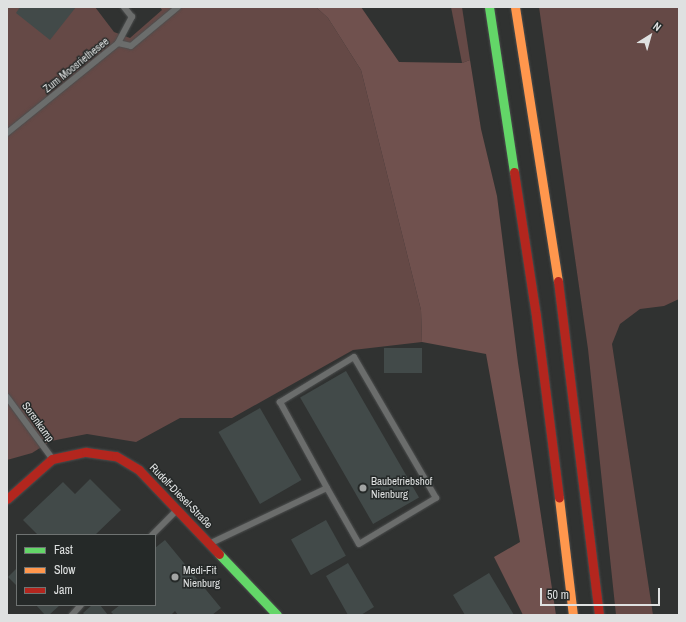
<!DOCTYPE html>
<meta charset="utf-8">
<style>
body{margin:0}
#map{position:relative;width:686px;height:622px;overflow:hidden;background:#303231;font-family:"Archivo Narrow",sans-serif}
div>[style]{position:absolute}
.green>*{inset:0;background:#654946}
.forest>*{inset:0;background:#70514e}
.building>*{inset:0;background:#424a49;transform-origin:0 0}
.roads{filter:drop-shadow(0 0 1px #4c4e4e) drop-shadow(0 0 1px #4c4e4e)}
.lane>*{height:6px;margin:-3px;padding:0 3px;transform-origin:3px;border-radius:3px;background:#6b6d6c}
.fast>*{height:9px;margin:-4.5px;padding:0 4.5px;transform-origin:4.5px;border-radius:4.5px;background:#63d668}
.slow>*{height:9px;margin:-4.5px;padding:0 4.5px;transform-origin:4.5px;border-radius:4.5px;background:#ff974d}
.jam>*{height:9px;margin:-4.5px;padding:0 4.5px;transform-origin:4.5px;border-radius:4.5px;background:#b3261e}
.dots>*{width:11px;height:11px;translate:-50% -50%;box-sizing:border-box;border:2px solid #252928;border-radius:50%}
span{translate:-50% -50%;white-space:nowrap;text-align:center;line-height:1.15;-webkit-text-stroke:3px #252928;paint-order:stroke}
.street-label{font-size:11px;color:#dfe1e1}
.poi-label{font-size:11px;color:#dfe1e1}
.left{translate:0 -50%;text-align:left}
.frame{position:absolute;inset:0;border:8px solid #dfe1e1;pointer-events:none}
.legend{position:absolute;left:16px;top:534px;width:140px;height:72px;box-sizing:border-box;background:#252928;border:1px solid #6f7372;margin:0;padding:5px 7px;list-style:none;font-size:12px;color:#dfe1e1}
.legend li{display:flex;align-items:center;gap:8px;height:20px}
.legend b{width:20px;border:1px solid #6f7372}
.north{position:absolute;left:630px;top:16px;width:40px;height:40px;-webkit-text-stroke:3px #252928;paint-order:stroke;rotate:37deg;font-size:11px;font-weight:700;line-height:16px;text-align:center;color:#dfe1e1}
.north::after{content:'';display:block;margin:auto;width:14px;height:18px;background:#dfe1e1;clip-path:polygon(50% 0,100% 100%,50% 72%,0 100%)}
.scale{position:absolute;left:540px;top:588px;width:120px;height:18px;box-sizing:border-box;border:2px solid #dfe1e1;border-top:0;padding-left:5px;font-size:12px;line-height:14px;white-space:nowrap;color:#dfe1e1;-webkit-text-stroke:3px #252928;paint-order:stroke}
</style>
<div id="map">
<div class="green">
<div style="clip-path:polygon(7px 7px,95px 7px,114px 32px,130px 38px,162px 10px,160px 7px,316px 7px,328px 18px,361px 70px,421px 310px,422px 342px,353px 350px,232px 418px,180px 418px,136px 442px,87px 434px,51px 441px,32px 453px,7px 460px)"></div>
<div style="clip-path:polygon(451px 7px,462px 7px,470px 60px,462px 63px)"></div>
<div style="clip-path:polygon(539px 7px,679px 7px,679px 299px,664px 306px,640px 309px,620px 324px,612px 344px,653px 615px,616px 615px,588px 349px)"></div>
</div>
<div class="forest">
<div style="clip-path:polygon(316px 7px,361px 7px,399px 62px,462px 63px,470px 60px,481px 129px,497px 196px,518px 363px,556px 615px,523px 615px,494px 557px,520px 542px,486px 354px,422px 342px,421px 310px,361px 70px,328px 18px)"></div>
</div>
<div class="building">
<div style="clip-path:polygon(20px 7px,76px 7px,50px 40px,16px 13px)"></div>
<div style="left:384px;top:348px;width:38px;height:25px"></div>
<div style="left:346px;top:371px;width:146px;height:53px;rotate:60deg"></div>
<div style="left:260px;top:408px;width:83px;height:48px;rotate:60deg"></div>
<div style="clip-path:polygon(90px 479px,121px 510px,95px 535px,38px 535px,23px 520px,63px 482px,75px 494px)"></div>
<div style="left:326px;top:520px;width:41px;height:40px;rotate:61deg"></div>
<div style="clip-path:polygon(165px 540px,221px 608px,212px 615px,178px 615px,175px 611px,171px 615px,114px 615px,111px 612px,120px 605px,155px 605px,155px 548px)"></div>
<div style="clip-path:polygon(348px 563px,374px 607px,361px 615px,348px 615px,326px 576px)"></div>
<div style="clip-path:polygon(17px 568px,17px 586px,8px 577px)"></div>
<div style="clip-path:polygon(489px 573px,514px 615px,465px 615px,453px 595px)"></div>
<div style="clip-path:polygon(36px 605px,60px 605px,49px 615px,45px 615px)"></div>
<div style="clip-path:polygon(92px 605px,100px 605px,108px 615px,85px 615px,83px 613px)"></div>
</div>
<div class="roads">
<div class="lane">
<div style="left:118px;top:43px;width:13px;rotate:13deg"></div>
<div style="left:131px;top:46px;width:61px;rotate:-39.7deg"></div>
<div style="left:7px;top:133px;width:143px;rotate:-39deg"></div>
<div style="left:118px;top:43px;width:30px;rotate:-62deg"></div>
<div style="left:132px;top:17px;width:13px;rotate:-129deg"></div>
<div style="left:7px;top:397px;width:74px;rotate:53.7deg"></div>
<div style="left:152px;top:535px;width:34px;rotate:-45deg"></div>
<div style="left:211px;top:543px;width:128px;rotate:-25.4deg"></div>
<div style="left:327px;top:488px;width:64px;rotate:60.3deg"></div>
<div style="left:359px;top:544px;width:90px;rotate:-30.9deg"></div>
<div style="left:436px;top:498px;width:163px;rotate:-120.2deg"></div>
<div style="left:354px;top:357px;width:87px;rotate:148.7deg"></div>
<div style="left:280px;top:402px;width:98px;rotate:61.3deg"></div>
<div style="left:72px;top:615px;width:13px;rotate:-48deg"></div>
</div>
<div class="fast">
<div style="left:489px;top:7px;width:167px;rotate:81.4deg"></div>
<div style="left:219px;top:554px;width:84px;rotate:46.4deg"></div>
</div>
<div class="slow">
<div style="left:515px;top:7px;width:277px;rotate:81.1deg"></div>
<div style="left:559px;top:498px;width:118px;rotate:83.2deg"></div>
</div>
<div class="jam">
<div style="left:514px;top:172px;width:146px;rotate:81.3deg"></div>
<div style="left:536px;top:316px;width:183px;rotate:82.8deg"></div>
<div style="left:558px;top:281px;width:337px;rotate:83deg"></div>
<div style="left:7px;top:499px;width:60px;rotate:-41.6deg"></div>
<div style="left:52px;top:459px;width:35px;rotate:-12deg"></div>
<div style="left:86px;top:452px;width:30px;rotate:8deg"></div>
<div style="left:116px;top:456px;width:27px;rotate:31deg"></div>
<div style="left:139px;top:470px;width:116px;rotate:46.4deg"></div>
</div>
</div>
<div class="dots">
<div style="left:363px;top:488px;background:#a2a4a3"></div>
<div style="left:175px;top:577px;background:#a2a4a3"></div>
</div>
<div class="street-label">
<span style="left:76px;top:65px;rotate:-39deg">Zum Moosriethesee</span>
<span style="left:38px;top:422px;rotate:54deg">Sorenkamp</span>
<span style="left:181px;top:496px;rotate:46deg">Rudolf-Diesel-Straße</span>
</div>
<div class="poi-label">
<span class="left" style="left:371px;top:488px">Baubetriebshof<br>Nienburg</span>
<span class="left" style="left:183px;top:577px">Medi-Fit<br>Nienburg</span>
</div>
<div class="frame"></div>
<ul class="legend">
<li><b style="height:5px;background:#63d668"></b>Fast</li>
<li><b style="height:5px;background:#ff974d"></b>Slow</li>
<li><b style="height:5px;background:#b3261e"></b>Jam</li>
</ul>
<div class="north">N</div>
<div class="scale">50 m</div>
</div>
